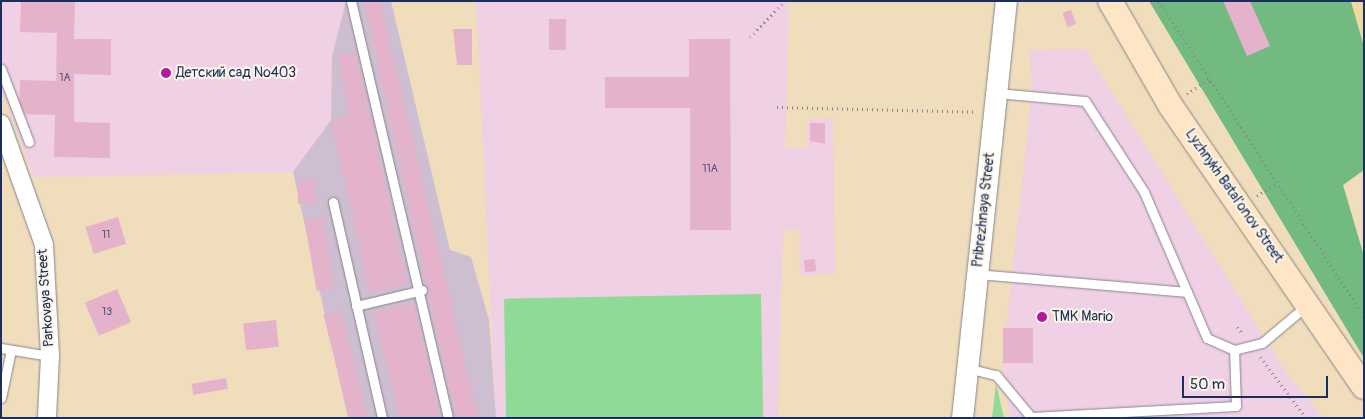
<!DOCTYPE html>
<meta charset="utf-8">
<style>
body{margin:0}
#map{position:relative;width:1365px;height:419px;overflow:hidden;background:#f0ddbc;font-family:Pangolin,sans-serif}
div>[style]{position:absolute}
.built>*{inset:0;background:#f0d0e4}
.industrial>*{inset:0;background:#cebed1}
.green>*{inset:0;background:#8fda97;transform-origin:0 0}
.forest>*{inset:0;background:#73ba80}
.sand>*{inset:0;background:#eeda9e}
.building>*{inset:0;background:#e5b2cc;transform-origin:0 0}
.path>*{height:3px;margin-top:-1.5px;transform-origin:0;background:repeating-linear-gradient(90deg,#86868d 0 1px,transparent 0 5px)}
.roads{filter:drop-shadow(0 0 1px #86868d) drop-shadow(0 0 1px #86868d)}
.service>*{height:9px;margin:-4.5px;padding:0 4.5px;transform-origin:4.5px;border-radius:4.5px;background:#fff}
.minor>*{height:18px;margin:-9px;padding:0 9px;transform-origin:9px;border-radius:9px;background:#fff}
.tertiary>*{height:21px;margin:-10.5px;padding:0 10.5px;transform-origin:10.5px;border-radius:10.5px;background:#fff}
.secondary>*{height:24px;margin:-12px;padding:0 12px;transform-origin:12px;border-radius:12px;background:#fde5c5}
.dots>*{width:14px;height:14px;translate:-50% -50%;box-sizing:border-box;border:2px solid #fcf5e5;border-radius:50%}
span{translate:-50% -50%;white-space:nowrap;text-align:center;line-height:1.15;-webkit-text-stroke:4px #fcf5e5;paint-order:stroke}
.number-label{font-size:11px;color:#4e507a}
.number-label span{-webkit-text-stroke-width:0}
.poi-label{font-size:14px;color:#1b2f5e}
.left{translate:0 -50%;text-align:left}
.street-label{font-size:14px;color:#1b2f5e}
.frame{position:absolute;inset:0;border:2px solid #1b2f5e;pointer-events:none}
.scale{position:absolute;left:1182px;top:376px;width:146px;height:22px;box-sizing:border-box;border:2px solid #1b2f5e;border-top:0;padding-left:6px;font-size:15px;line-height:18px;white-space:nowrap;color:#1b2f5e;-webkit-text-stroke:4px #fcf5e5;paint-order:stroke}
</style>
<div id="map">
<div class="built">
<div style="clip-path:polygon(1px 1px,346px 1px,332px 56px,331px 120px,293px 172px,34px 177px,1px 90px)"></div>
<div style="clip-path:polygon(476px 1px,789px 1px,785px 148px,807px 148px,807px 120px,833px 118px,835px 274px,800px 275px,799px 229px,783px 230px,778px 418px,496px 418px)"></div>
<div style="clip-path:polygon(1085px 49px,1286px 372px,1323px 418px,1010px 418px,1002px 365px,1032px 91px,1029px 50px)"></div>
</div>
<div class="industrial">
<div style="clip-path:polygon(346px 1px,391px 1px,450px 250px,471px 257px,489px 320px,496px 418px,348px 418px,293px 172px,331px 120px,332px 56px)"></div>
</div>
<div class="green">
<div style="left:761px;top:294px;width:124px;height:257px;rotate:89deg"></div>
<div style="clip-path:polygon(996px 384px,1004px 418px,992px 418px)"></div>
</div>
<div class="forest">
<div style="clip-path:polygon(1149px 1px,1351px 1px,1364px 46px,1364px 170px,1343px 185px,1364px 256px,1364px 358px)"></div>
</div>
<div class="sand">
<div style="clip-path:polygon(1351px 1px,1364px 1px,1364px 46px)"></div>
</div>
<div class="building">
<div style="clip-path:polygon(21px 1px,75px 1px,74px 39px,111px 39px,111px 75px,74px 74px,74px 122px,110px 123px,110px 158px,54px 157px,55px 115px,19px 114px,20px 80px,56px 81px,57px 33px,20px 32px)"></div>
<div style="clip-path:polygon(364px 1px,380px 1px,478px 418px,456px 418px)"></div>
<div style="clip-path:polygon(1223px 1px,1250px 1px,1270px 46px,1247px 56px)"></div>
<div style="left:1071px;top:10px;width:15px;height:9px;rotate:70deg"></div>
<div style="left:549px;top:19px;width:17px;height:31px"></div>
<div style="clip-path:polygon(453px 29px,472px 29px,472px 65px,457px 65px)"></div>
<div style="clip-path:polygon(689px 39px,730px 39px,731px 230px,690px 230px,690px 108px,605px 108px,605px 77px,689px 77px)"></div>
<div style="clip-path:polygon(356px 52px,407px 284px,370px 293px,331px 120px,350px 116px,338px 56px)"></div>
<div style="clip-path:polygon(810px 123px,825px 123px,825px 144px,810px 141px)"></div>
<div style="left:298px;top:179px;width:17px;height:25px"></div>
<div style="left:118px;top:217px;width:28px;height:34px;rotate:73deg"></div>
<div style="left:322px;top:217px;width:72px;height:18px;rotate:80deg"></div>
<div style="left:815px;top:259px;width:12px;height:11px;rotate:85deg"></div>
<div style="left:117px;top:289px;width:36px;height:35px;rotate:67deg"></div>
<div style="clip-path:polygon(414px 303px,440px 418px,400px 418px,373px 312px)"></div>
<div style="left:341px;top:311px;width:110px;height:18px;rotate:76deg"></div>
<div style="left:276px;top:320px;width:27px;height:33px;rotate:84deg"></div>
<div style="left:1003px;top:328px;width:30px;height:35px"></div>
<div style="left:226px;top:378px;width:11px;height:35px;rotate:80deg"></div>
</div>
<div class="path">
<div style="left:1159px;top:1px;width:377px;rotate:57deg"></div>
<div style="left:750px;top:37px;width:50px;rotate:-45.8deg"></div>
<div style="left:1187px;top:94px;width:27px;rotate:-34deg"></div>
<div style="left:777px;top:107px;width:199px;rotate:1.4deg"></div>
<div style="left:1257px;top:196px;width:22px;rotate:-34deg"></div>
<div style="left:1237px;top:327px;width:9px;rotate:49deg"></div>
<div style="left:1260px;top:357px;width:76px;rotate:53deg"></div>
</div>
<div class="roads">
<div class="service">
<div style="left:351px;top:1px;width:428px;rotate:76.9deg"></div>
<div style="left:1px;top:69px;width:78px;rotate:69deg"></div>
<div style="left:997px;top:93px;width:88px;rotate:5.2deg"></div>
<div style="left:1085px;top:101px;width:108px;rotate:57deg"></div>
<div style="left:1144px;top:192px;width:159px;rotate:66.7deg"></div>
<div style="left:1207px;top:338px;width:30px;rotate:24deg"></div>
<div style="left:1234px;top:350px;width:29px;rotate:-14deg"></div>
<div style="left:1262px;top:343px;width:57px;rotate:-40.1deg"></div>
<div style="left:333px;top:202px;width:221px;rotate:77.2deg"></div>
<div style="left:977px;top:274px;width:210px;rotate:4.9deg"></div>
<div style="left:356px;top:306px;width:68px;rotate:-13.6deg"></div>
<div style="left:1px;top:348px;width:50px;rotate:9.3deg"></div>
<div style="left:967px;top:368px;width:30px;rotate:14deg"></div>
<div style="left:996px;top:375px;width:55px;rotate:50.2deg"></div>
<div style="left:1031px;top:417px;width:205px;rotate:-3.1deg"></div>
<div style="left:1236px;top:406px;width:56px;rotate:-92deg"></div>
<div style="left:1px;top:398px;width:49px;rotate:-78.2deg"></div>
</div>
<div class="minor">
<div style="left:1px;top:124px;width:128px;rotate:70.4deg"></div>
<div style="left:44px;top:245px;width:111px;rotate:86.9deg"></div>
<div style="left:50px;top:356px;width:62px;rotate:92.8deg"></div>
</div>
<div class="tertiary">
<div style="left:962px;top:418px;width:419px;rotate:-84deg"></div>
</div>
<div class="secondary">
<div style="left:1110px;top:1px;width:120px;rotate:60deg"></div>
<div style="left:1170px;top:105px;width:342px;rotate:55.5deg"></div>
</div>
</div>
<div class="dots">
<div style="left:166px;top:73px;background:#b5179e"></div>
<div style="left:1042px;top:317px;background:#b5179e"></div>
</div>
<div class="number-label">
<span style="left:65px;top:78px">1А</span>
<span style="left:710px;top:169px">11А</span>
<span style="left:106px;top:235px">11</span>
<span style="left:107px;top:312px">13</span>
</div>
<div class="poi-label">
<span class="left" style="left:176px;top:73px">Детский сад №403</span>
<span class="left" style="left:1052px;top:317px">TMK Mario</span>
</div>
<div class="street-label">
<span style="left:1234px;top:196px;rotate:55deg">Lyzhnykh Batal'onov Street</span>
<span style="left:984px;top:210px;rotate:-84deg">Pribrezhnaya Street</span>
<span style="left:46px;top:298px;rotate:-94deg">Parkovaya Street</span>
</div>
<div class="frame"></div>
<div class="scale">50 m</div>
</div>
